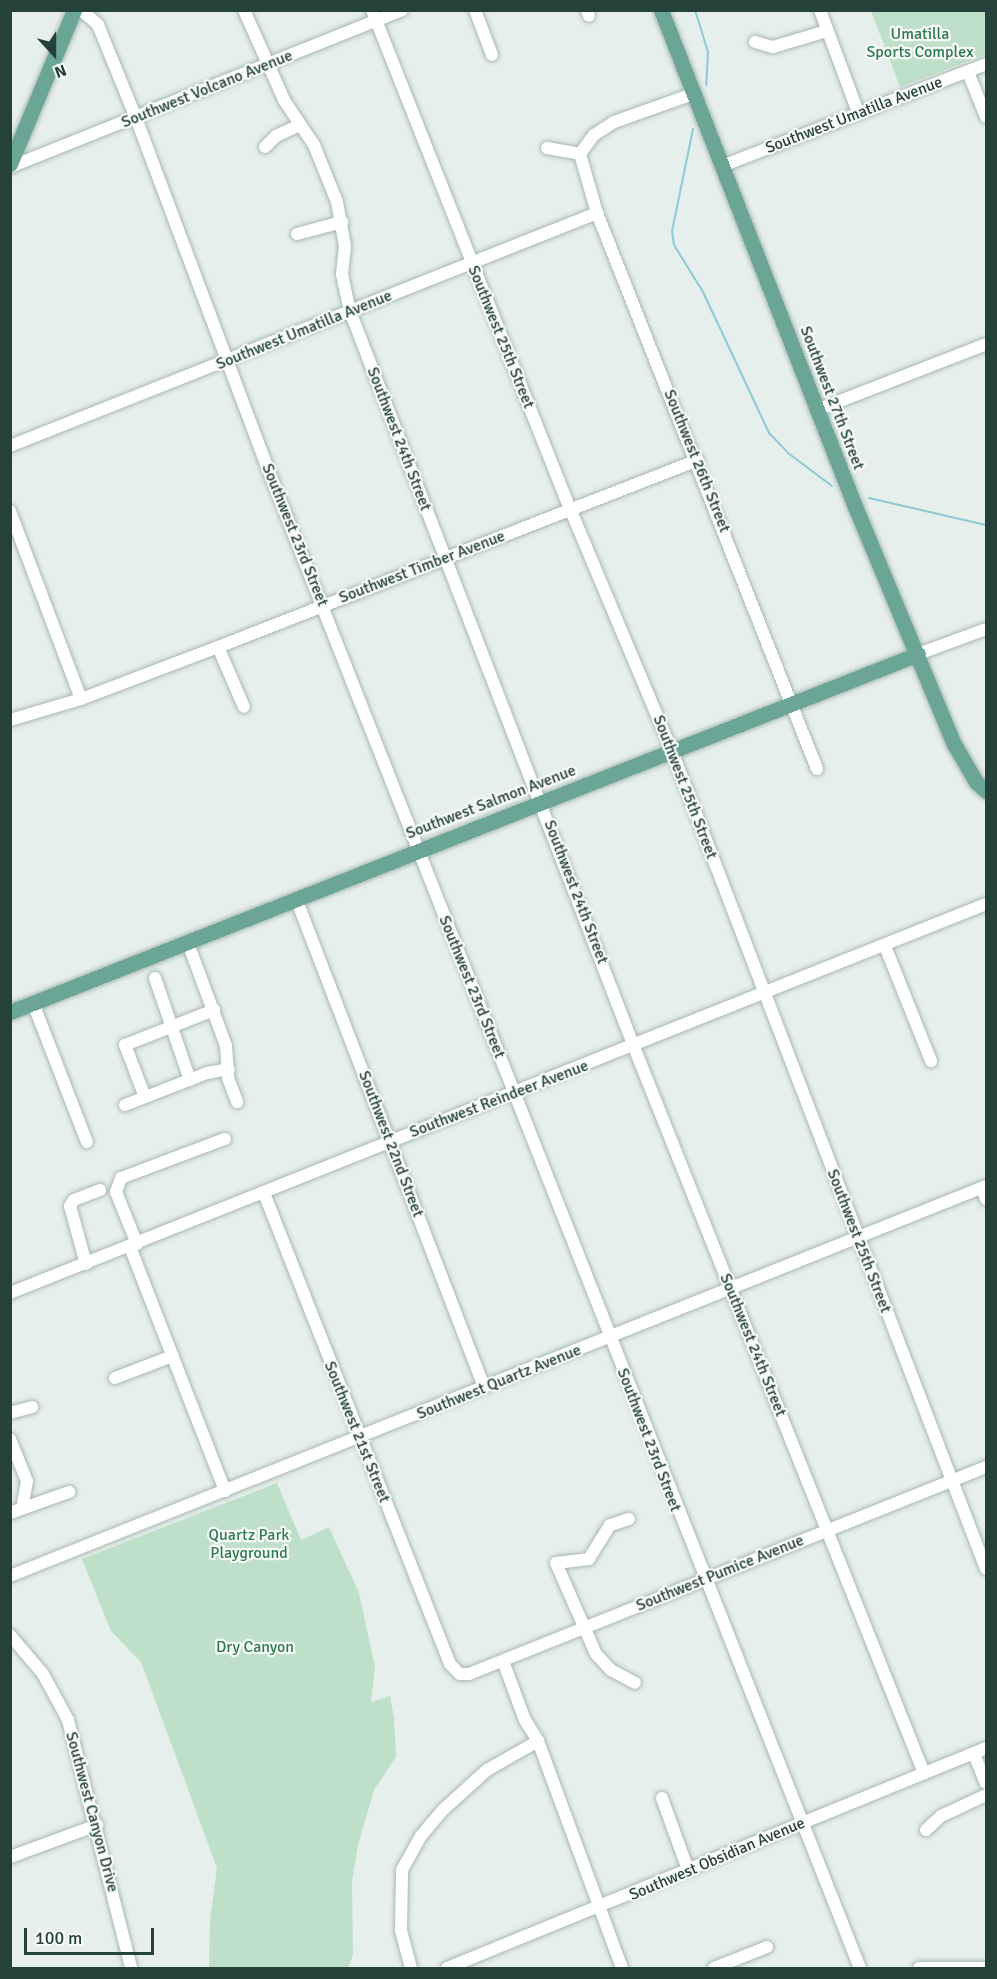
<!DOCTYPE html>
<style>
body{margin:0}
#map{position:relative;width:997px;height:1979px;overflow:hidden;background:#e6efeb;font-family:Signika,sans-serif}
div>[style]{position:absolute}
.green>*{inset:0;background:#bfe0c8}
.stream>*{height:2px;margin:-1px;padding:0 1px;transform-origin:1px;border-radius:1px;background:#8ec9d4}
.roads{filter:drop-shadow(0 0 2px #a8b8b2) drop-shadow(0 0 2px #a8b8b2)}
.minor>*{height:12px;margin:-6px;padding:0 6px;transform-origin:6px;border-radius:6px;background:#fff}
.major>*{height:15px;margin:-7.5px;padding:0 7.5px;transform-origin:7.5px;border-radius:7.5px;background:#6aa596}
span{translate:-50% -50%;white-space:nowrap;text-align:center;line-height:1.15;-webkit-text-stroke:4.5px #f7fbf9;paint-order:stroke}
.park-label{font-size:16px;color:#2d7a4b}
.street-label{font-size:16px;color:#24423a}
.frame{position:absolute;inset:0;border:12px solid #24423a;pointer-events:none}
.north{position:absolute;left:24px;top:24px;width:60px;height:60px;-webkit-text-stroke:4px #f7fbf9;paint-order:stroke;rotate:159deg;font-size:16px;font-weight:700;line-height:24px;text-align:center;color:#24423a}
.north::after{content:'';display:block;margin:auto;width:21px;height:27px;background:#24423a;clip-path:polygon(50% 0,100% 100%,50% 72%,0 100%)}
.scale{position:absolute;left:24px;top:1928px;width:130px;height:27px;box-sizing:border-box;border:3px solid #24423a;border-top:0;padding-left:8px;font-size:18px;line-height:21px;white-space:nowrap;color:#24423a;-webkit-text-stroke:4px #f7fbf9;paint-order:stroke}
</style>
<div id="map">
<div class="green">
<div style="clip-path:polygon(871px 11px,986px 11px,986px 54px,900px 87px)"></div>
<div style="clip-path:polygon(277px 1483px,301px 1540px,329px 1527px,359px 1593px,375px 1667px,371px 1702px,390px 1696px,394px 1718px,396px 1757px,374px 1790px,358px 1845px,352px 1881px,353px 1955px,348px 1968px,209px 1968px,210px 1919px,217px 1868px,141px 1662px,111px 1631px,82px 1559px)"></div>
</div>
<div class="stream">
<div style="left:695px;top:10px;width:44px;rotate:72.8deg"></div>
<div style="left:708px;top:52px;width:33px;rotate:93deg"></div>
<div style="left:693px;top:129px;width:104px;rotate:101.6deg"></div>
<div style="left:672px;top:231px;width:14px;rotate:82deg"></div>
<div style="left:674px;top:245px;width:55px;rotate:58.3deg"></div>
<div style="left:703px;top:292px;width:156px;rotate:64.9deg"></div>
<div style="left:769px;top:433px;width:28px;rotate:46deg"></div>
<div style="left:788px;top:453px;width:55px;rotate:36.9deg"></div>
<div style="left:869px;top:498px;width:120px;rotate:13deg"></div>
</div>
<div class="roads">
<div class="minor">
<div style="left:81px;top:10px;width:23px;rotate:41deg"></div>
<div style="left:98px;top:25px;width:100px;rotate:67.8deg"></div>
<div style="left:136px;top:118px;width:370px;rotate:69.4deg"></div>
<div style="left:266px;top:464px;width:1617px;rotate:68.45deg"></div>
<div style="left:244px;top:10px;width:98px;rotate:66deg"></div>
<div style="left:284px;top:100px;width:54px;rotate:56.3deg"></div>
<div style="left:314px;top:145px;width:61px;rotate:68deg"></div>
<div style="left:337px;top:202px;width:45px;rotate:79.7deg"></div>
<div style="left:345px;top:246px;width:28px;rotate:96deg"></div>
<div style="left:342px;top:274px;width:38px;rotate:78deg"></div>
<div style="left:350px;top:311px;width:789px;rotate:68.9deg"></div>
<div style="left:634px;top:1047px;width:782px;rotate:68.23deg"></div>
<div style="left:372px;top:10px;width:526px;rotate:68.36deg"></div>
<div style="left:566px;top:499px;width:277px;rotate:67.2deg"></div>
<div style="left:673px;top:754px;width:873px;rotate:68.99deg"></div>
<div style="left:475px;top:10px;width:48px;rotate:69.3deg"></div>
<div style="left:587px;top:10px;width:6px;rotate:72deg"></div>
<div style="left:820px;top:10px;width:109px;rotate:69.6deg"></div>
<div style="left:755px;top:42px;width:19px;rotate:16deg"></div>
<div style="left:773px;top:47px;width:56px;rotate:-16.5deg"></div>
<div style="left:968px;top:72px;width:48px;rotate:68.2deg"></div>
<div style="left:265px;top:147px;width:16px;rotate:-45deg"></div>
<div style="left:276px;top:136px;width:26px;rotate:-25deg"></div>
<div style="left:547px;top:148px;width:34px;rotate:10deg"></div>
<div style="left:580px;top:154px;width:24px;rotate:-54deg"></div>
<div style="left:594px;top:135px;width:24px;rotate:-33deg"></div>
<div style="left:614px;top:122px;width:84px;rotate:-19.5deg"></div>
<div style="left:580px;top:154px;width:61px;rotate:73.9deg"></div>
<div style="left:597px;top:213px;width:598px;rotate:68.41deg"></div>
<div style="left:722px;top:166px;width:283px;rotate:-21.1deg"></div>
<div style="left:10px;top:167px;width:422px;rotate:-21.8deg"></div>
<div style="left:297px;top:234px;width:47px;rotate:-14.9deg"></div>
<div style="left:817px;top:410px;width:181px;rotate:-21.3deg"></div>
<div style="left:10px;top:446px;width:632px;rotate:-21.65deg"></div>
<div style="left:10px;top:511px;width:201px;rotate:69.3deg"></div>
<div style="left:218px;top:647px;width:65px;rotate:66.6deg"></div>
<div style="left:918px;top:654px;width:72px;rotate:-20.2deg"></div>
<div style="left:10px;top:720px;width:74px;rotate:-16.5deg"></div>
<div style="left:81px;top:699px;width:147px;rotate:-20.8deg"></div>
<div style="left:218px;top:647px;width:515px;rotate:-21.29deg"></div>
<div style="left:297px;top:901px;width:521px;rotate:68.95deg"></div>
<div style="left:188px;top:943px;width:110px;rotate:69.7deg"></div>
<div style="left:226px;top:1046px;width:32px;rotate:86deg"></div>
<div style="left:228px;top:1078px;width:26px;rotate:69deg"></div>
<div style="left:885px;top:946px;width:124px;rotate:68.2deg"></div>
<div style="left:155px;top:978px;width:108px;rotate:71.1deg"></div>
<div style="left:33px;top:1003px;width:149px;rotate:68.8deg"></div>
<div style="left:145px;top:1097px;width:56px;rotate:-111deg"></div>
<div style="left:125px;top:1045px;width:96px;rotate:-21.5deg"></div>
<div style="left:125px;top:1105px;width:88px;rotate:-21.3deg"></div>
<div style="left:207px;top:1073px;width:22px;rotate:-10deg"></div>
<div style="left:982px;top:1188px;width:12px;rotate:70deg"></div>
<div style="left:264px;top:1193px;width:506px;rotate:68.45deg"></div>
<div style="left:450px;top:1664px;width:14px;rotate:45deg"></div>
<div style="left:460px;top:1674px;width:9px"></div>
<div style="left:469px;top:1674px;width:557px;rotate:-21.82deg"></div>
<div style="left:137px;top:1244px;width:56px;rotate:-112deg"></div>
<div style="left:116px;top:1192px;width:15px;rotate:-70deg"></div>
<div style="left:121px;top:1178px;width:111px;rotate:-20.6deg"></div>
<div style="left:130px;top:1247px;width:262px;rotate:68.7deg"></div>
<div style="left:86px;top:1264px;width:60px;rotate:-105.4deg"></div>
<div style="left:70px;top:1206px;width:7px;rotate:-56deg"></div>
<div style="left:74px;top:1200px;width:28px;rotate:-21deg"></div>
<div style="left:10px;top:1293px;width:1051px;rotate:-21.73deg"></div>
<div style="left:115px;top:1378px;width:62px;rotate:-20.8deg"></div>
<div style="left:10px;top:1413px;width:23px;rotate:-15deg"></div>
<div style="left:10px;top:1439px;width:45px;rotate:68deg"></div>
<div style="left:27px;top:1481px;width:27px;rotate:100deg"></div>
<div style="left:10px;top:1513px;width:63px;rotate:-19.6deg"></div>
<div style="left:629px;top:1519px;width:20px;rotate:162deg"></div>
<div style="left:610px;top:1525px;width:40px;rotate:122deg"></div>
<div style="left:589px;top:1559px;width:33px;rotate:173deg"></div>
<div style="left:556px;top:1563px;width:99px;rotate:66.3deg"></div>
<div style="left:596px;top:1654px;width:22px;rotate:47deg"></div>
<div style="left:611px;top:1670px;width:27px;rotate:28deg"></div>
<div style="left:10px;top:1576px;width:1051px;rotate:-21.78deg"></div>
<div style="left:10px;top:1635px;width:51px;rotate:49.8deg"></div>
<div style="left:43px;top:1674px;width:52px;rotate:61.5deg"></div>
<div style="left:68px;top:1720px;width:256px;rotate:75.7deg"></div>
<div style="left:503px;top:1661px;width:63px;rotate:69.6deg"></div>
<div style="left:525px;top:1720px;width:25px;rotate:58deg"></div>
<div style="left:538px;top:1741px;width:242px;rotate:69.7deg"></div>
<div style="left:974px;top:1754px;width:31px;rotate:68deg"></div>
<div style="left:662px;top:1798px;width:77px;rotate:70.1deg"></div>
<div style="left:926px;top:1830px;width:21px;rotate:-43deg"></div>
<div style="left:941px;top:1816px;width:50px;rotate:-25deg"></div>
<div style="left:10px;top:1857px;width:93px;rotate:-20.2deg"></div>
<div style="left:411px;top:1968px;width:39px;rotate:-105deg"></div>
<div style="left:401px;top:1930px;width:60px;rotate:-89deg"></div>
<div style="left:402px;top:1870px;width:39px;rotate:-61deg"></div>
<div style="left:421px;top:1836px;width:35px;rotate:-50deg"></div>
<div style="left:444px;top:1809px;width:58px;rotate:-42.2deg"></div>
<div style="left:487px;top:1770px;width:59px;rotate:-29.6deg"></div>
<div style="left:447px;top:1968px;width:582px;rotate:-22.2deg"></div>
<div style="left:714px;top:1968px;width:57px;rotate:-21.6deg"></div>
<div style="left:919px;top:1968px;width:67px"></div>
</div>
<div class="major">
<div style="left:661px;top:10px;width:530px;rotate:68.66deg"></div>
<div style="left:854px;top:504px;width:260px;rotate:67.4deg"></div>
<div style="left:954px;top:744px;width:44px;rotate:59.9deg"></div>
<div style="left:976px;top:782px;width:13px;rotate:42deg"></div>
<div style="left:10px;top:164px;width:167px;rotate:-67.4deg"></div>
<div style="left:10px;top:1012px;width:976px;rotate:-21.52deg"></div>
</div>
</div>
<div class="park-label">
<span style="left:920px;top:43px">Umatilla<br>Sports Complex</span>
<span style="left:249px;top:1544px">Quartz Park<br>Playground</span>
<span style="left:255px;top:1647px">Dry Canyon</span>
</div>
<div class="street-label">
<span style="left:207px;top:89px;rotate:-22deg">Southwest Volcano Avenue</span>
<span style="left:854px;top:115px;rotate:-21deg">Southwest Umatilla Avenue</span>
<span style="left:304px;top:330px;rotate:-22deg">Southwest Umatilla Avenue</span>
<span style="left:501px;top:337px;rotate:68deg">Southwest 25th Street</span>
<span style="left:832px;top:398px;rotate:69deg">Southwest 27th Street</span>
<span style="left:399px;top:439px;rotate:69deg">Southwest 24th Street</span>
<span style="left:697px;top:461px;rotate:68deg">Southwest 26th Street</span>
<span style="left:295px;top:535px;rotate:68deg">Southwest 23rd Street</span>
<span style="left:422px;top:567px;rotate:-21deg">Southwest Timber Avenue</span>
<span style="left:685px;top:787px;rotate:69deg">Southwest 25th Street</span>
<span style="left:491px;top:802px;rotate:-21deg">Southwest Salmon Avenue</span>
<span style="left:576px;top:892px;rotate:69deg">Southwest 24th Street</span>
<span style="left:472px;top:987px;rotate:68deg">Southwest 23rd Street</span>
<span style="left:499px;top:1099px;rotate:-21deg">Southwest Reindeer Avenue</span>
<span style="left:391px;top:1144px;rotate:69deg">Southwest 22nd Street</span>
<span style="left:859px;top:1241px;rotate:69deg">Southwest 25th Street</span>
<span style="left:753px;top:1345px;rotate:68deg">Southwest 24th Street</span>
<span style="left:499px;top:1382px;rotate:-22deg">Southwest Quartz Avenue</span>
<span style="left:357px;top:1432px;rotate:68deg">Southwest 21st Street</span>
<span style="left:649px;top:1440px;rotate:69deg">Southwest 23rd Street</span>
<span style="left:720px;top:1573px;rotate:-22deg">Southwest Pumice Avenue</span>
<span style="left:92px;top:1812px;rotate:75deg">Southwest Canyon Drive</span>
<span style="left:717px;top:1859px;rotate:-23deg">Southwest Obsidian Avenue</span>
</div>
<div class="frame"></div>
<div class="north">N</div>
<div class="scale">100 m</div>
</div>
